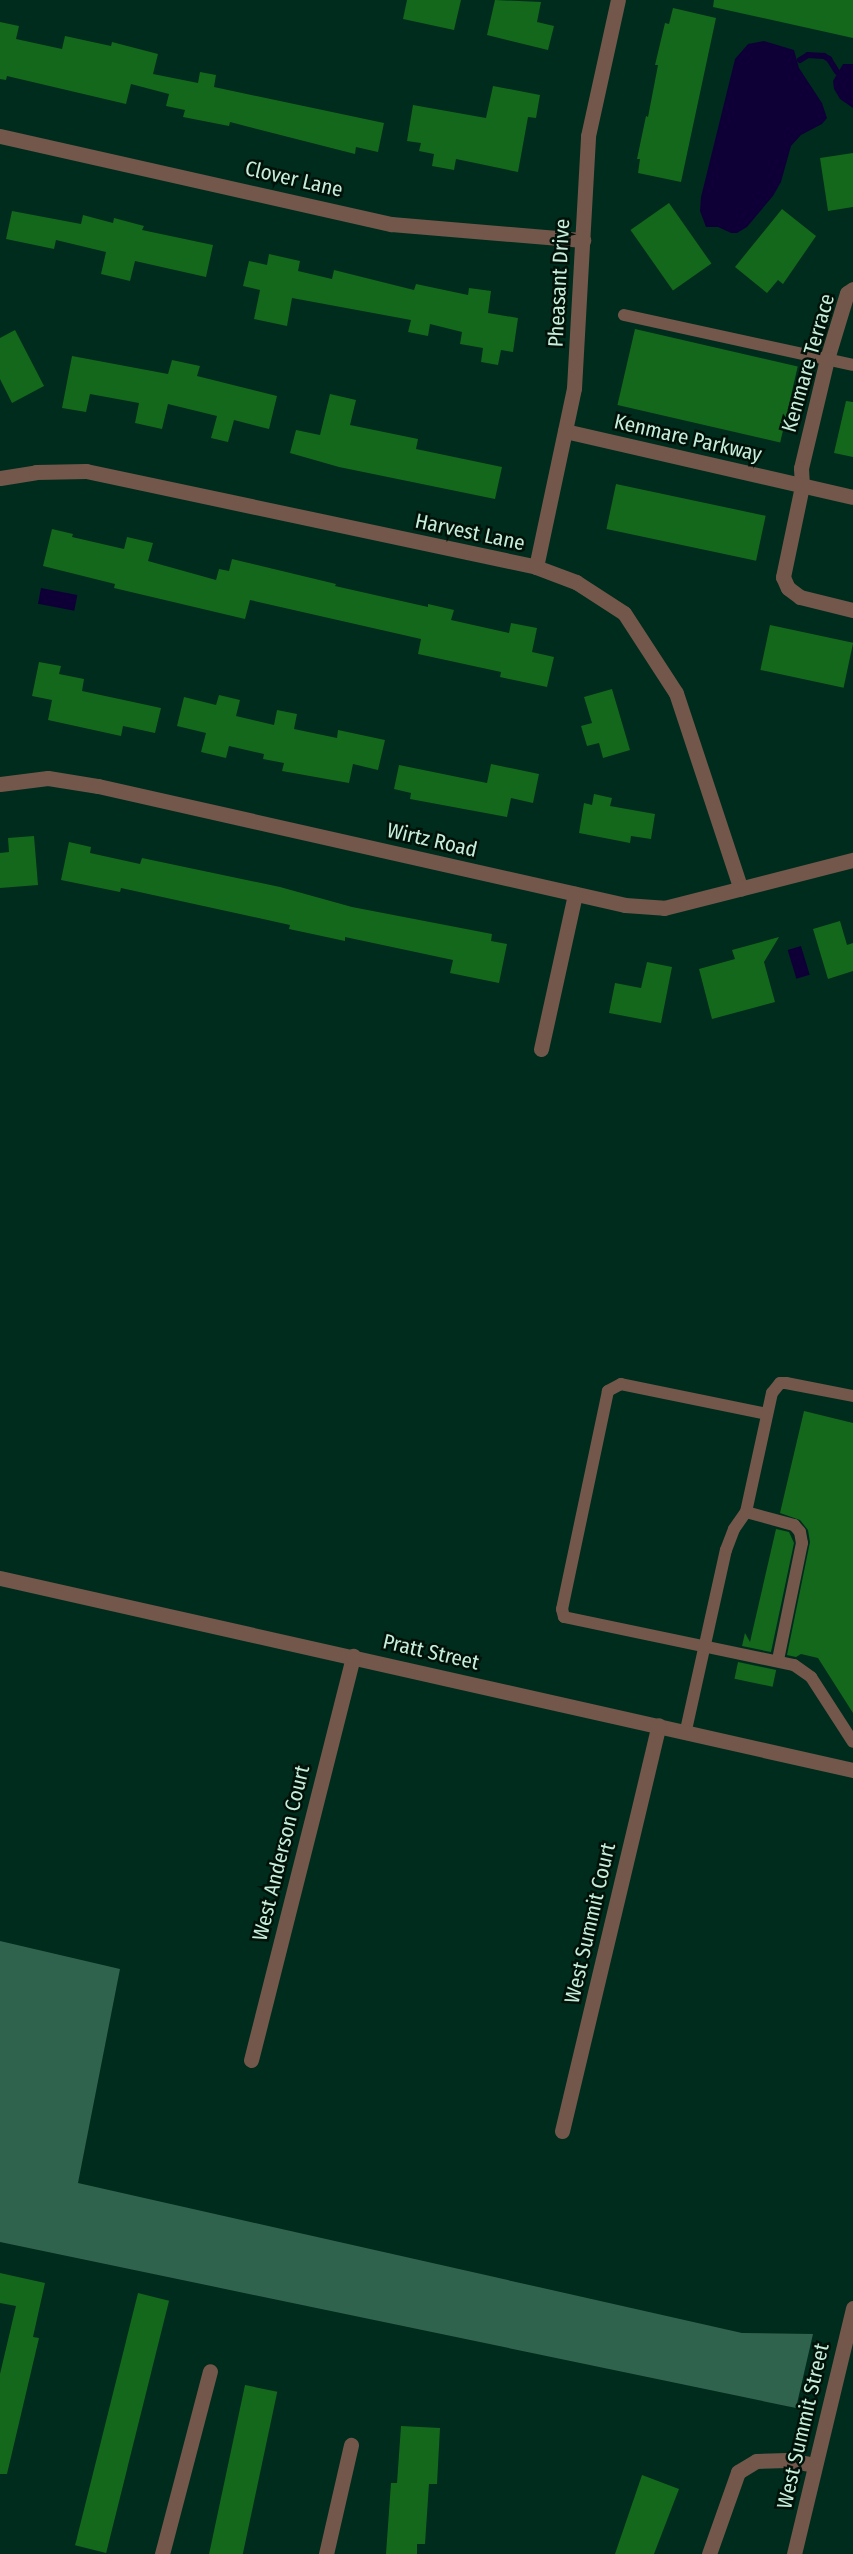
<!DOCTYPE html>
<style>
body{margin:0}
#map{position:relative;width:853px;height:2554px;overflow:hidden;background:#002c1d;font-family:"Fira Sans Condensed",sans-serif}
div>[style]{position:absolute}
.forest>*{inset:0;background:#2f634d}
.water>*{inset:0;background:#0e0036;transform-origin:0 0}
.stream>*{height:6px;margin:-3px;padding:0 3px;transform-origin:3px;border-radius:3px;background:#0e0036}
.building>*{inset:0;background:#14681b;transform-origin:0 0}
.service>*{height:12px;margin:-6px;padding:0 6px;transform-origin:6px;border-radius:6px;background:#73574b}
.minor>*{height:15px;margin:-7.5px;padding:0 7.5px;transform-origin:7.5px;border-radius:7.5px;background:#73574b}
.tertiary>*{height:15px;margin:-7.5px;padding:0 7.5px;transform-origin:7.5px;border-radius:7.5px;background:#73574b}
span{translate:-50% -50%;white-space:nowrap;text-align:center;line-height:1.15;-webkit-text-stroke:5px #001209;paint-order:stroke}
.street-label{font-size:21px;color:#c8eedb}
</style>
<div id="map">
<div class="forest">
<div style="clip-path:polygon(0 1941px,120px 1969px,78px 2183px,742px 2333px,813px 2334px,796px 2408px,0 2242px)"></div>
</div>
<div class="water">
<div style="clip-path:polygon(764px 41px,794px 50px,799px 68px,822px 103px,827px 118px,822px 124px,801px 135px,791px 146px,781px 182px,773px 196px,747px 227px,737px 233px,731px 233px,718px 227px,706px 227px,700px 211px,701px 197px,735px 59px,748px 44px)"></div>
<div style="clip-path:polygon(843px 64px,853px 64px,853px 108px,840px 99px,834px 89px,833px 81px)"></div>
<div style="left:41px;top:588px;width:37px;height:16px;rotate:11deg"></div>
<div style="left:801px;top:946px;width:30px;height:14px;rotate:73deg"></div>
</div>
<div class="stream">
<div style="left:800px;top:60px;width:9px;rotate:-32deg"></div>
<div style="left:808px;top:55px;width:16px;rotate:4deg"></div>
<div style="left:824px;top:56px;width:6px;rotate:31deg"></div>
<div style="left:829px;top:59px;width:15px;rotate:58deg"></div>
</div>
<div class="building">
<div style="clip-path:polygon(407px 0,461px 0,454px 30px,403px 19px)"></div>
<div style="clip-path:polygon(495px 0,541px 2px,537px 22px,554px 26px,548px 50px,487px 35px)"></div>
<div style="clip-path:polygon(714px 0,853px 0,853px 38px,713px 7px)"></div>
<div style="clip-path:polygon(673px 8px,716px 18px,681px 182px,638px 173px,640px 159px,637px 159px,646px 116px,648px 117px,658px 65px,655px 65px,665px 23px,669px 24px)"></div>
<div style="clip-path:polygon(0 22px,19px 26px,16px 39px,62px 49px,65px 36px,111px 46px,112px 42px,158px 54px,153px 74px,198px 83px,200px 72px,216px 75px,214px 87px,384px 123px,378px 152px,356px 147px,355px 154px,230px 122px,229px 126px,183px 117px,185px 110px,166px 106px,169px 94px,131px 84px,126px 104px,7px 76px,6px 80px,0 79px)"></div>
<div style="clip-path:polygon(493px 86px,540px 95px,536px 118px,528px 117px,518px 172px,456px 159px,454px 170px,432px 166px,434px 154px,419px 151px,421px 143px,407px 141px,413px 105px,486px 118px)"></div>
<div style="clip-path:polygon(853px 153px,853px 207px,828px 211px,820px 158px)"></div>
<div style="left:669px;top:203px;width:74px;height:47px;rotate:55deg"></div>
<div style="clip-path:polygon(782px 209px,816px 236px,783px 284px,778px 280px,767px 293px,735px 267px)"></div>
<div style="clip-path:polygon(12px 211px,81px 224px,83px 215px,113px 223px,114px 218px,144px 226px,142px 230px,213px 245px,206px 277px,135px 261px,130px 281px,101px 274px,106px 252px,56px 240px,54px 249px,6px 239px)"></div>
<div style="clip-path:polygon(269px 254px,300px 261px,298px 271px,332px 279px,334px 270px,414px 290px,416px 284px,468px 295px,469px 288px,491px 291px,488px 313px,518px 318px,513px 352px,501px 350px,498px 365px,481px 362px,483px 348px,460px 344px,462px 332px,430px 324px,428px 336px,408px 332px,411px 320px,292px 298px,287px 326px,254px 319px,260px 290px,243px 286px,249px 261px,267px 265px)"></div>
<div style="left:635px;top:329px;width:167px;height:78px;rotate:13deg"></div>
<div style="clip-path:polygon(15px 330px,44px 386px,12px 403px,0 379px,0 338px)"></div>
<div style="clip-path:polygon(72px 356px,168px 374px,172px 360px,200px 366px,197px 376px,277px 396px,269px 429px,234px 420px,228px 442px,211px 438px,217px 416px,168px 404px,162px 429px,135px 423px,139px 403px,90px 394px,86px 412px,62px 408px)"></div>
<div style="clip-path:polygon(330px 394px,356px 400px,350px 425px,418px 439px,416px 449px,502px 467px,495px 499px,339px 467px,290px 453px,296px 430px,320px 435px)"></div>
<div style="clip-path:polygon(846px 401px,853px 402px,853px 457px,834px 453px)"></div>
<div style="left:616px;top:484px;width:153px;height:46px;rotate:12deg"></div>
<div style="clip-path:polygon(52px 529px,73px 534px,72px 537px,124px 549px,127px 537px,153px 543px,148px 561px,216px 580px,219px 569px,229px 571px,232px 559px,336px 584px,335px 586px,428px 607px,428px 604px,454px 610px,451px 620px,509px 633px,511px 623px,537px 628px,532px 652px,554px 657px,547px 687px,500px 677px,501px 672px,418px 654px,421px 639px,250px 600px,245px 619px,114px 588px,115px 584px,43px 566px)"></div>
<div style="left:770px;top:625px;width:85px;height:46px;rotate:12deg"></div>
<div style="clip-path:polygon(39px 662px,61px 666px,59px 674px,84px 679px,82px 691px,161px 708px,155px 733px,123px 726px,121px 736px,48px 720px,52px 700px,32px 696px)"></div>
<div style="clip-path:polygon(612px 689px,630px 750px,603px 758px,599px 743px,587px 746px,581px 726px,592px 723px,584px 697px)"></div>
<div style="clip-path:polygon(219px 695px,240px 700px,236px 716px,274px 725px,277px 710px,297px 714px,294px 729px,337px 738px,338px 730px,385px 740px,378px 770px,353px 764px,349px 783px,282px 771px,284px 763px,263px 759px,264px 754px,229px 746px,226px 758px,201px 752px,206px 733px,177px 726px,184px 697px,216px 705px)"></div>
<div style="clip-path:polygon(491px 764px,539px 774px,533px 803px,511px 798px,507px 817px,410px 799px,411px 793px,394px 789px,399px 765px,487px 783px)"></div>
<div style="clip-path:polygon(594px 794px,612px 798px,610px 806px,655px 814px,651px 839px,631px 836px,630px 843px,579px 833px,584px 803px,592px 805px)"></div>
<div style="clip-path:polygon(34px 836px,38px 885px,0 888px,0 853px,9px 852px,8px 838px)"></div>
<div style="clip-path:polygon(69px 842px,91px 847px,90px 853px,140px 864px,142px 858px,280px 887px,352px 907px,492px 934px,491px 941px,507px 944px,499px 983px,450px 973px,453px 960px,345px 937px,345px 941px,289px 929px,290px 925px,121px 888px,120px 892px,61px 880px)"></div>
<div style="clip-path:polygon(840px 921px,847px 945px,853px 943px,853px 971px,828px 979px,813px 929px)"></div>
<div style="clip-path:polygon(779px 937px,764px 962px,775px 1002px,712px 1019px,699px 969px,735px 959px,732px 950px)"></div>
<div style="clip-path:polygon(647px 962px,672px 967px,661px 1023px,609px 1013px,615px 983px,641px 988px)"></div>
<div style="clip-path:polygon(804px 1411px,853px 1423px,853px 1713px,818px 1658px,801px 1654px,796px 1657px,787px 1655px,810px 1542px,808px 1530px,800px 1520px,780px 1513px)"></div>
<div style="clip-path:polygon(776px 1529px,789px 1532px,794px 1543px,771px 1652px,742px 1646px,745px 1633px,750px 1642px)"></div>
<div style="left:738px;top:1662px;width:39px;height:17px;rotate:12deg"></div>
<div style="clip-path:polygon(0 2273px,45px 2283px,33px 2337px,39px 2338px,7px 2474px,0 2474px,0 2374px,16px 2306px,0 2303px)"></div>
<div style="left:138px;top:2293px;width:32px;height:260px;rotate:14deg"></div>
<div style="left:245px;top:2385px;width:33px;height:173px;rotate:12deg"></div>
<div style="clip-path:polygon(401px 2426px,440px 2428px,437px 2484px,429px 2484px,425px 2544px,417px 2544px,417px 2554px,386px 2554px,391px 2483px,397px 2483px)"></div>
<div style="clip-path:polygon(642px 2475px,679px 2489px,654px 2554px,615px 2554px)"></div>
</div>
<div class="service">
<div style="left:624px;top:315px;width:234px;rotate:12.3deg"></div>
<div style="left:767px;top:1414px;width:149px;rotate:-168.4deg"></div>
<div style="left:621px;top:1384px;width:15px;rotate:152deg"></div>
<div style="left:608px;top:1391px;width:223px;rotate:101.9deg"></div>
<div style="left:562px;top:1609px;width:8px;rotate:76deg"></div>
<div style="left:564px;top:1617px;width:235px;rotate:11.8deg"></div>
<div style="left:794px;top:1665px;width:21px;rotate:35deg"></div>
<div style="left:811px;top:1677px;width:77px;rotate:57.1deg"></div>
<div style="left:746px;top:1512px;width:50px;rotate:15.2deg"></div>
<div style="left:794px;top:1525px;width:9px;rotate:49deg"></div>
<div style="left:800px;top:1532px;width:11px;rotate:80deg"></div>
<div style="left:802px;top:1543px;width:119px;rotate:101.6deg"></div>
<div style="left:686px;top:1730px;width:184px;rotate:-77.5deg"></div>
<div style="left:726px;top:1550px;width:22px;rotate:-69deg"></div>
<div style="left:734px;top:1529px;width:21px;rotate:-55deg"></div>
<div style="left:746px;top:1512px;width:122px;rotate:-77.7deg"></div>
<div style="left:772px;top:1393px;width:13px;rotate:-51deg"></div>
<div style="left:780px;top:1383px;width:6px"></div>
<div style="left:786px;top:1383px;width:68px;rotate:11deg"></div>
</div>
<div class="minor">
<div style="left:0;top:136px;width:401px;rotate:12.7deg"></div>
<div style="left:391px;top:224px;width:193px;rotate:4.8deg"></div>
<div style="left:853px;top:289px;width:7px;rotate:146deg"></div>
<div style="left:847px;top:293px;width:69px;rotate:106.9deg"></div>
<div style="left:827px;top:359px;width:112px;rotate:103.4deg"></div>
<div style="left:801px;top:468px;width:18px;rotate:87deg"></div>
<div style="left:802px;top:486px;width:93px;rotate:101.8deg"></div>
<div style="left:783px;top:577px;width:12px;rotate:66deg"></div>
<div style="left:788px;top:588px;width:15px;rotate:37deg"></div>
<div style="left:800px;top:597px;width:55px;rotate:13.8deg"></div>
<div style="left:565px;top:431px;width:295px;rotate:12.9deg"></div>
<div style="left:0;top:478px;width:36px;rotate:-9deg"></div>
<div style="left:36px;top:472px;width:50px;rotate:-1.1deg"></div>
<div style="left:86px;top:471px;width:460px;rotate:12deg"></div>
<div style="left:536px;top:567px;width:43px;rotate:20.6deg"></div>
<div style="left:576px;top:582px;width:57px;rotate:32.9deg"></div>
<div style="left:624px;top:613px;width:95px;rotate:57deg"></div>
<div style="left:676px;top:693px;width:206px;rotate:71.7deg"></div>
<div style="left:536px;top:567px;width:183px;rotate:-78deg"></div>
<div style="left:574px;top:388px;width:252px;rotate:-86.8deg"></div>
<div style="left:588px;top:136px;width:139px;rotate:-77.6deg"></div>
<div style="left:0;top:784px;width:48px;rotate:-7.1deg"></div>
<div style="left:48px;top:778px;width:51px;rotate:9.1deg"></div>
<div style="left:98px;top:786px;width:540px;rotate:12.72deg"></div>
<div style="left:625px;top:905px;width:39px;rotate:4deg"></div>
<div style="left:664px;top:908px;width:195px;rotate:-14.3deg"></div>
<div style="left:541px;top:1049px;width:159px;rotate:-77.6deg"></div>
<div style="left:0;top:1578px;width:874px;rotate:12.69deg"></div>
<div style="left:251px;top:2060px;width:417px;rotate:-75.8deg"></div>
<div style="left:562px;top:2131px;width:417px;rotate:-76.6deg"></div>
<div style="left:162px;top:2554px;width:189px;rotate:-75.3deg"></div>
<div style="left:326px;top:2554px;width:112px;rotate:-77.1deg"></div>
<div style="left:709px;top:2554px;width:87px;rotate:-70.5deg"></div>
<div style="left:738px;top:2472px;width:21px;rotate:-31deg"></div>
<div style="left:756px;top:2461px;width:31px;rotate:-2deg"></div>
<div style="left:787px;top:2460px;width:28px;rotate:10deg"></div>
</div>
<div class="tertiary">
<div style="left:794px;top:2554px;width:253px;rotate:-76.5deg"></div>
</div>
<div class="street-label">
<span style="left:294px;top:179px;rotate:13deg">Clover Lane</span>
<span style="left:559px;top:283px;rotate:-87deg">Pheasant Drive</span>
<span style="left:808px;top:363px;rotate:-74deg">Kenmare Terrace</span>
<span style="left:688px;top:438px;rotate:13deg">Kenmare Parkway</span>
<span style="left:470px;top:532px;rotate:12deg">Harvest Lane</span>
<span style="left:432px;top:840px;rotate:13deg">Wirtz Road</span>
<span style="left:431px;top:1652px;rotate:13deg">Pratt Street</span>
<span style="left:281px;top:1853px;rotate:-76deg">West Anderson Court</span>
<span style="left:590px;top:1923px;rotate:-77deg">West Summit Court</span>
<span style="left:803px;top:2426px;rotate:-77deg">West Summit Street</span>
</div>
</div>
